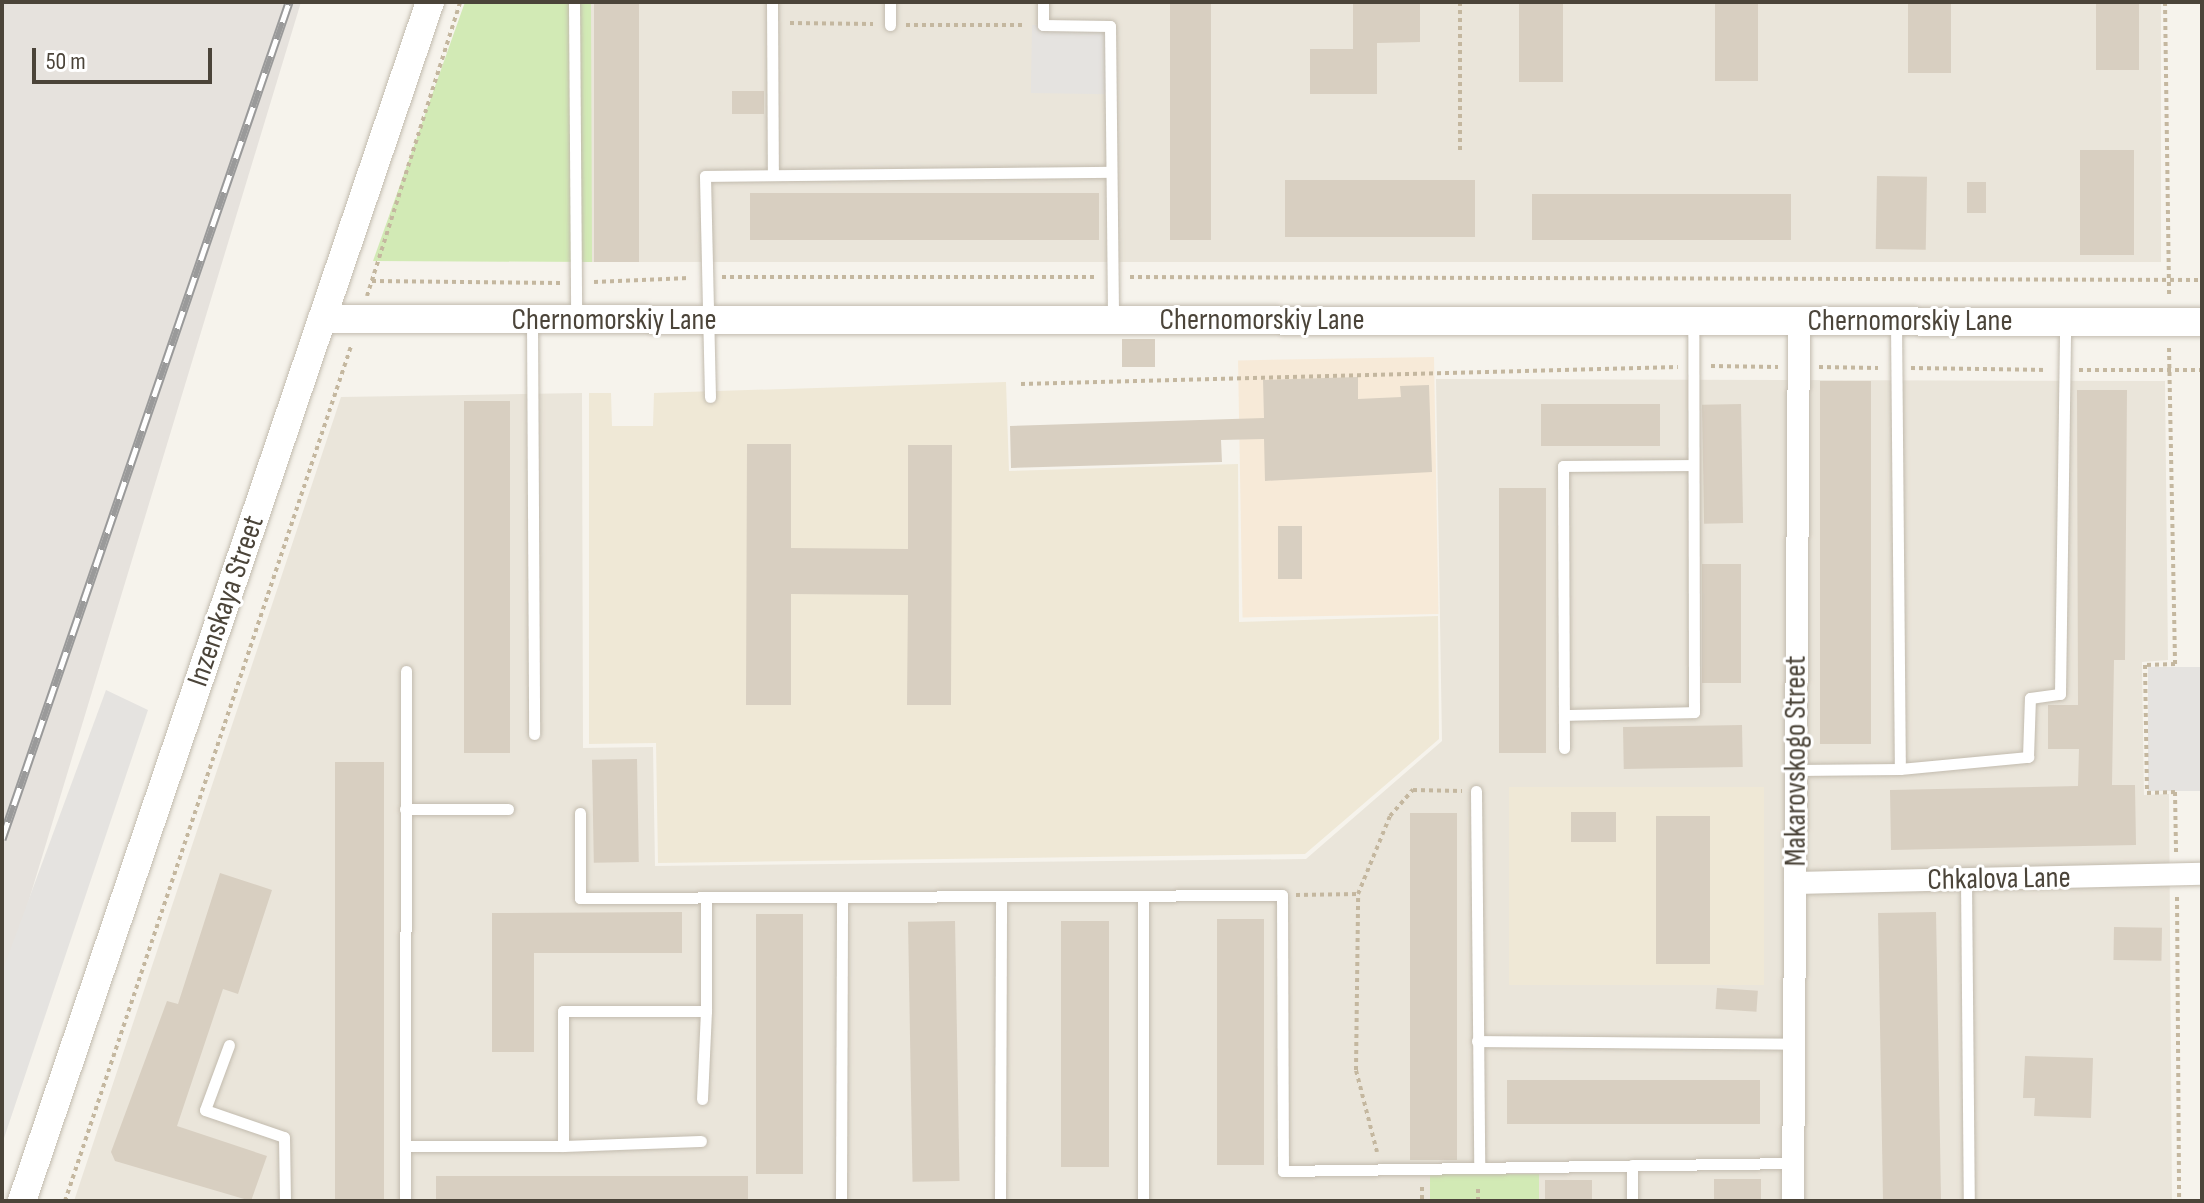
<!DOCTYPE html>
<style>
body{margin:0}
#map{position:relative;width:2204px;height:1203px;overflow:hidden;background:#f6f3ec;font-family:"Sofia Sans Condensed",sans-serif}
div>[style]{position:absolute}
.residential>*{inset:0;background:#eae5da;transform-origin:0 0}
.commercial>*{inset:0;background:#f7ead8;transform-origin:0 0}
.industrial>*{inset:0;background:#e6e2dd}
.education>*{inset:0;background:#efe8d6;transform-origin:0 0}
.green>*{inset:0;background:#d2eab5;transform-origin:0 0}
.parking>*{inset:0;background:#e5e3e0;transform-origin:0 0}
.building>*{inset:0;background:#d8cfc1;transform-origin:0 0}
.path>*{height:4px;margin-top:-2px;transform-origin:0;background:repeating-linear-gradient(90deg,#c4b79f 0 4px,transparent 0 8px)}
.roads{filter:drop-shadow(0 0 2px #c2bbae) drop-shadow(0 0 2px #c2bbae)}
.service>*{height:11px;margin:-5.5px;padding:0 5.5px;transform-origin:5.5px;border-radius:5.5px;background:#fff}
.minor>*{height:22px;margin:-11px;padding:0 11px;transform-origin:11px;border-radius:11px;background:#fff}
.tertiary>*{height:28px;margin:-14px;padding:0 14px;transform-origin:14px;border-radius:14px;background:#fff}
.rail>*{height:9px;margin-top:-4.5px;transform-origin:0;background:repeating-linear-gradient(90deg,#fff 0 18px,#9a9a9a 0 36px);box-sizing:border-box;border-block:2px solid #9a9a9a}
span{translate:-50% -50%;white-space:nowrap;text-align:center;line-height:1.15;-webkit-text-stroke:6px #fff;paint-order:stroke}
.street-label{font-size:30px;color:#4b4439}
.frame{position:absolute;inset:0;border:4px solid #4b4439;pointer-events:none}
.scale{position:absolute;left:32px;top:48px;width:180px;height:36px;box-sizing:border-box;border:4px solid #4b4439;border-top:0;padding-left:10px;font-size:24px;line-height:28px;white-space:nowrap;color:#4b4439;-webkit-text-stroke:6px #fff;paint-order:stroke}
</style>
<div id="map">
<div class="residential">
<div style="left:591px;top:2px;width:1570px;height:260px"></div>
<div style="clip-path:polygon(1436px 379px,2165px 381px,2168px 660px,2142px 662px,2144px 795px,2169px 794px,2172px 1201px,74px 1201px,341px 397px,582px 393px,583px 748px,653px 747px,655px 866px,1306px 859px,1442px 741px)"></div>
</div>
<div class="commercial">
<div style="left:1434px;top:357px;width:257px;height:196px;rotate:89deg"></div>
</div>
<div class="industrial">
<div style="clip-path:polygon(2px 2px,301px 2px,2px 989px)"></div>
</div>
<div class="education">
<div style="clip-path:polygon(1006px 382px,1009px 471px,1238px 464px,1239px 622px,1438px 616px,1439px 739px,1305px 854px,658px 863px,656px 743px,589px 744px,589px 393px,611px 393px,612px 426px,653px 426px,654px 393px)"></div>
<div style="left:1509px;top:787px;width:255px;height:198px"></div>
</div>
<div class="green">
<div style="clip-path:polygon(465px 2px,591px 2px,592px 262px,373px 261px)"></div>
<div style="left:1539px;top:1174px;width:27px;height:109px;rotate:90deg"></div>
</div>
<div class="parking">
<div style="left:1032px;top:25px;width:78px;height:68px;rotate:1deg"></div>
<div style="left:2148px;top:667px;width:54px;height:124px"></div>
<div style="clip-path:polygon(106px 690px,148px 710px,2px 1144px,2px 972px)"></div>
</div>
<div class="building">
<div style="left:594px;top:2px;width:45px;height:260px"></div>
<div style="left:1170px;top:2px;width:41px;height:238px"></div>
<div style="clip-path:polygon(1353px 2px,1420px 2px,1420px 42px,1377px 43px,1377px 94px,1310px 94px,1310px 49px,1353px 49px)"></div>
<div style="left:1519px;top:2px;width:44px;height:80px"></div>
<div style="left:1715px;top:2px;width:43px;height:79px"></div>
<div style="left:1908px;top:2px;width:43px;height:71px"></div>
<div style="left:2096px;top:2px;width:43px;height:68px"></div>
<div style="left:732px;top:91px;width:32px;height:23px"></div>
<div style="left:2134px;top:150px;width:105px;height:54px;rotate:90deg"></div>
<div style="left:1877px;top:176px;width:50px;height:73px;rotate:1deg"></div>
<div style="left:1285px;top:180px;width:190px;height:57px"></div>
<div style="left:1967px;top:182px;width:19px;height:31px"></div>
<div style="left:1099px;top:193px;width:47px;height:349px;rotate:90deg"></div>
<div style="left:1791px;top:194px;width:46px;height:259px;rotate:90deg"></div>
<div style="left:1122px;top:339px;width:33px;height:28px"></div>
<div style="clip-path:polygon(1358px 377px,1358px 399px,1401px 397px,1400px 386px,1429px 385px,1432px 472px,1265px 481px,1264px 439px,1221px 440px,1222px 462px,1011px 468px,1010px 426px,1264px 418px,1263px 380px)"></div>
<div style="left:1871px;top:381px;width:363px;height:51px;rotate:90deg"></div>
<div style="clip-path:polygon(2077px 390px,2127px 390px,2125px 660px,2114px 660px,2112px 785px,2135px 785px,2136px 845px,1891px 850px,1890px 790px,2078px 786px,2079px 749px,2048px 749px,2048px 705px,2078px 705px)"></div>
<div style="left:464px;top:401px;width:46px;height:352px"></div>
<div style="left:1660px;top:404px;width:42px;height:119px;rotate:90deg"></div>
<div style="left:1741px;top:404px;width:119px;height:39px;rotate:89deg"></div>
<div style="clip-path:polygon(747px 444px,791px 444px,791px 548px,908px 549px,908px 445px,952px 445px,951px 705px,907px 705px,908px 595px,791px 594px,791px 705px,746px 705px)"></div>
<div style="left:1499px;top:488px;width:47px;height:265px"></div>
<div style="left:1278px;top:526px;width:24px;height:53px"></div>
<div style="left:1741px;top:564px;width:119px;height:39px;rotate:90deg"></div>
<div style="left:1742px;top:725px;width:42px;height:119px;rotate:89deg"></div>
<div style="left:637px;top:759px;width:103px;height:45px;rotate:89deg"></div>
<div style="left:335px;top:762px;width:49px;height:439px"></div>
<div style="left:1571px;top:812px;width:45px;height:30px"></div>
<div style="left:1457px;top:813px;width:347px;height:47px;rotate:90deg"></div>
<div style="left:1656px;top:816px;width:54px;height:148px"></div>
<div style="clip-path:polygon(220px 873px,272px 890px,238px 994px,223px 989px,177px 1126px,267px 1156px,251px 1201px,115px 1161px,111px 1152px,167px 1001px,178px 1004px)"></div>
<div style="clip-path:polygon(682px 912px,682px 953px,534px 953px,534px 1052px,492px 1052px,492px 913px)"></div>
<div style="left:1936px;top:912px;width:289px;height:58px;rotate:89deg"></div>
<div style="left:756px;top:914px;width:47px;height:260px"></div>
<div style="left:1217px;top:919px;width:47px;height:246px"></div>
<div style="left:955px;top:921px;width:260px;height:47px;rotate:89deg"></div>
<div style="left:1061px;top:921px;width:48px;height:246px"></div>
<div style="left:2114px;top:927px;width:48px;height:33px;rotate:1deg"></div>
<div style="left:1717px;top:988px;width:41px;height:21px;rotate:4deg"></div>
<div style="clip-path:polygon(2025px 1056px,2093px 1058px,2091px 1118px,2034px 1116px,2035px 1098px,2023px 1098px)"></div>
<div style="left:1760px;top:1080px;width:44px;height:253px;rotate:90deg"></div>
<div style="left:748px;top:1176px;width:25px;height:312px;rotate:90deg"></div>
<div style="left:1714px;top:1179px;width:47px;height:22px"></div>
<div style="left:1545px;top:1180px;width:47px;height:21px"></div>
</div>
<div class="path">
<div style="left:1460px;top:2px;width:148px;rotate:90deg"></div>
<div style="left:2165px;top:2px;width:294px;rotate:89.2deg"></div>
<div style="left:790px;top:23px;width:83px;rotate:0.7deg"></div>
<div style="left:906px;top:25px;width:119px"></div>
<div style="left:722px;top:277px;width:375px"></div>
<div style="left:1130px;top:277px;width:1072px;rotate:0.16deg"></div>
<div style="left:372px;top:281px;width:189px;rotate:0.6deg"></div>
<div style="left:594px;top:282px;width:95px;rotate:-2.4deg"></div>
<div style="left:367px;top:296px;width:308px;rotate:-72.4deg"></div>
<div style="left:2169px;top:348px;width:316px;rotate:88.9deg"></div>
<div style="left:2175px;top:664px;width:30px;rotate:178deg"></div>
<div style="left:2145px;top:665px;width:128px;rotate:89.1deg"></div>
<div style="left:2147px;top:793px;width:28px;rotate:-2deg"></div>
<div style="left:2175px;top:792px;width:60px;rotate:89deg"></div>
<div style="left:1711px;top:366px;width:67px;rotate:0.9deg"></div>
<div style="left:1819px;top:367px;width:59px;rotate:1deg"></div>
<div style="left:1911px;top:368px;width:135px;rotate:0.8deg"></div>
<div style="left:2079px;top:370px;width:123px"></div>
<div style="left:1021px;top:384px;width:657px;rotate:-1.48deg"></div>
<div style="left:1296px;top:895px;width:62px;rotate:-0.9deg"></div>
<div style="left:2177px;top:897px;width:304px;rotate:89.6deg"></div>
<div style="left:1377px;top:1152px;width:85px;rotate:-104.4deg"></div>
<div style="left:1356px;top:1070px;width:176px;rotate:-89.3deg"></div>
<div style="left:1358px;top:894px;width:84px;rotate:-67.7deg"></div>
<div style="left:1390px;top:816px;width:35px;rotate:-49deg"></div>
<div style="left:1413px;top:790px;width:49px;rotate:1.2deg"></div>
<div style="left:1422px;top:1187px;width:14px;rotate:90deg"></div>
<div style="left:65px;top:1201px;width:902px;rotate:-71.5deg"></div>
<div style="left:1478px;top:1201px;width:15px;rotate:-90deg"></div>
</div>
<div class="roads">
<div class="service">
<div style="left:574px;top:2px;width:317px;rotate:89.6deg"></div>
<div style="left:772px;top:2px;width:173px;rotate:89.7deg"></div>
<div style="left:890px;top:2px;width:23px;rotate:90deg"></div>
<div style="left:1043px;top:2px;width:23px;rotate:90deg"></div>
<div style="left:1043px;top:25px;width:67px;rotate:0.9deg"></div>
<div style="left:1110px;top:26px;width:294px;rotate:89.4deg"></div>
<div style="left:532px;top:320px;width:414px;rotate:89.7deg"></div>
<div style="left:1896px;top:322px;width:447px;rotate:89.5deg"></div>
<div style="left:710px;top:397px;width:221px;rotate:-91.3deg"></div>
<div style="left:705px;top:176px;width:406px;rotate:-0.6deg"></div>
<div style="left:1564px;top:715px;width:130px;rotate:-1.3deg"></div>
<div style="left:1694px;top:712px;width:390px;rotate:-90.1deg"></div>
<div style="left:1564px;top:748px;width:282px;rotate:-90.2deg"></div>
<div style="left:1563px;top:466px;width:130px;rotate:-0.4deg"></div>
<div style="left:1796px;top:770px;width:104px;rotate:-0.6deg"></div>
<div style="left:1900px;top:769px;width:129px;rotate:-5.4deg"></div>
<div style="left:2028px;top:757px;width:59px;rotate:-88.1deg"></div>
<div style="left:2030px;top:698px;width:30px;rotate:-8deg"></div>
<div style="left:2060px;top:694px;width:373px;rotate:-89.2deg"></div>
<div style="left:1476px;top:791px;width:377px;rotate:89.5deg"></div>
<div style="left:405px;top:809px;width:103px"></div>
<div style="left:580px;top:813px;width:85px;rotate:90deg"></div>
<div style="left:580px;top:898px;width:702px;rotate:-0.24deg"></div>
<div style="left:1282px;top:895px;width:276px;rotate:89.8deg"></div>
<div style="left:1283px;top:1171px;width:510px;rotate:-0.9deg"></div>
<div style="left:1966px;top:879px;width:322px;rotate:89.5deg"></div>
<div style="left:1477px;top:1041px;width:317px;rotate:0.5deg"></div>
<div style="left:229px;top:1045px;width:69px;rotate:110.3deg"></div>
<div style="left:205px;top:1110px;width:83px;rotate:18.9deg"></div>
<div style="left:284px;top:1137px;width:64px;rotate:89.1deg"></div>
<div style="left:702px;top:1099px;width:88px;rotate:-87.4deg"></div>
<div style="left:405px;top:1146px;width:158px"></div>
<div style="left:563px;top:1146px;width:135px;rotate:-90deg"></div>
<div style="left:563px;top:1011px;width:143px"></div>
<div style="left:706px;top:1011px;width:114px;rotate:-90deg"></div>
<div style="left:563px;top:1146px;width:138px;rotate:-2.1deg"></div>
<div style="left:1632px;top:1165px;width:36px;rotate:90deg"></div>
<div style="left:405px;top:1201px;width:530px;rotate:-89.89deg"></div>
<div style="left:841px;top:1201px;width:304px;rotate:-89.8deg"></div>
<div style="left:1000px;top:1201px;width:304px;rotate:-89.8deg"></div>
<div style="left:1143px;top:1201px;width:304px;rotate:-90deg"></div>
</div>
<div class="minor">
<div style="left:1795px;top:883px;width:407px;rotate:-1.3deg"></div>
<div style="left:1793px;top:1201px;width:879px;rotate:-89.61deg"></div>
</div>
<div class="tertiary">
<div style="left:322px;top:319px;width:1880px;rotate:0.09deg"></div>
<div style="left:22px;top:1201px;width:1267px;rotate:-71.21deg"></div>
</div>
</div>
<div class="rail">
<div style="left:2px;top:839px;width:885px;rotate:-71.07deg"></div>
</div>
<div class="street-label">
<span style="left:614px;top:320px">Chernomorskiy Lane</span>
<span style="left:1262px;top:320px">Chernomorskiy Lane</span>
<span style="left:1910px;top:321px">Chernomorskiy Lane</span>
<span style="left:226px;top:601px;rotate:-71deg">Inzenskaya Street</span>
<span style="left:1796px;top:761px;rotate:-90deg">Makarovskogo Street</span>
<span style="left:1999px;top:879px;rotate:-1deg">Chkalova Lane</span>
</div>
<div class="frame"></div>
<div class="scale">50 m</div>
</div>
